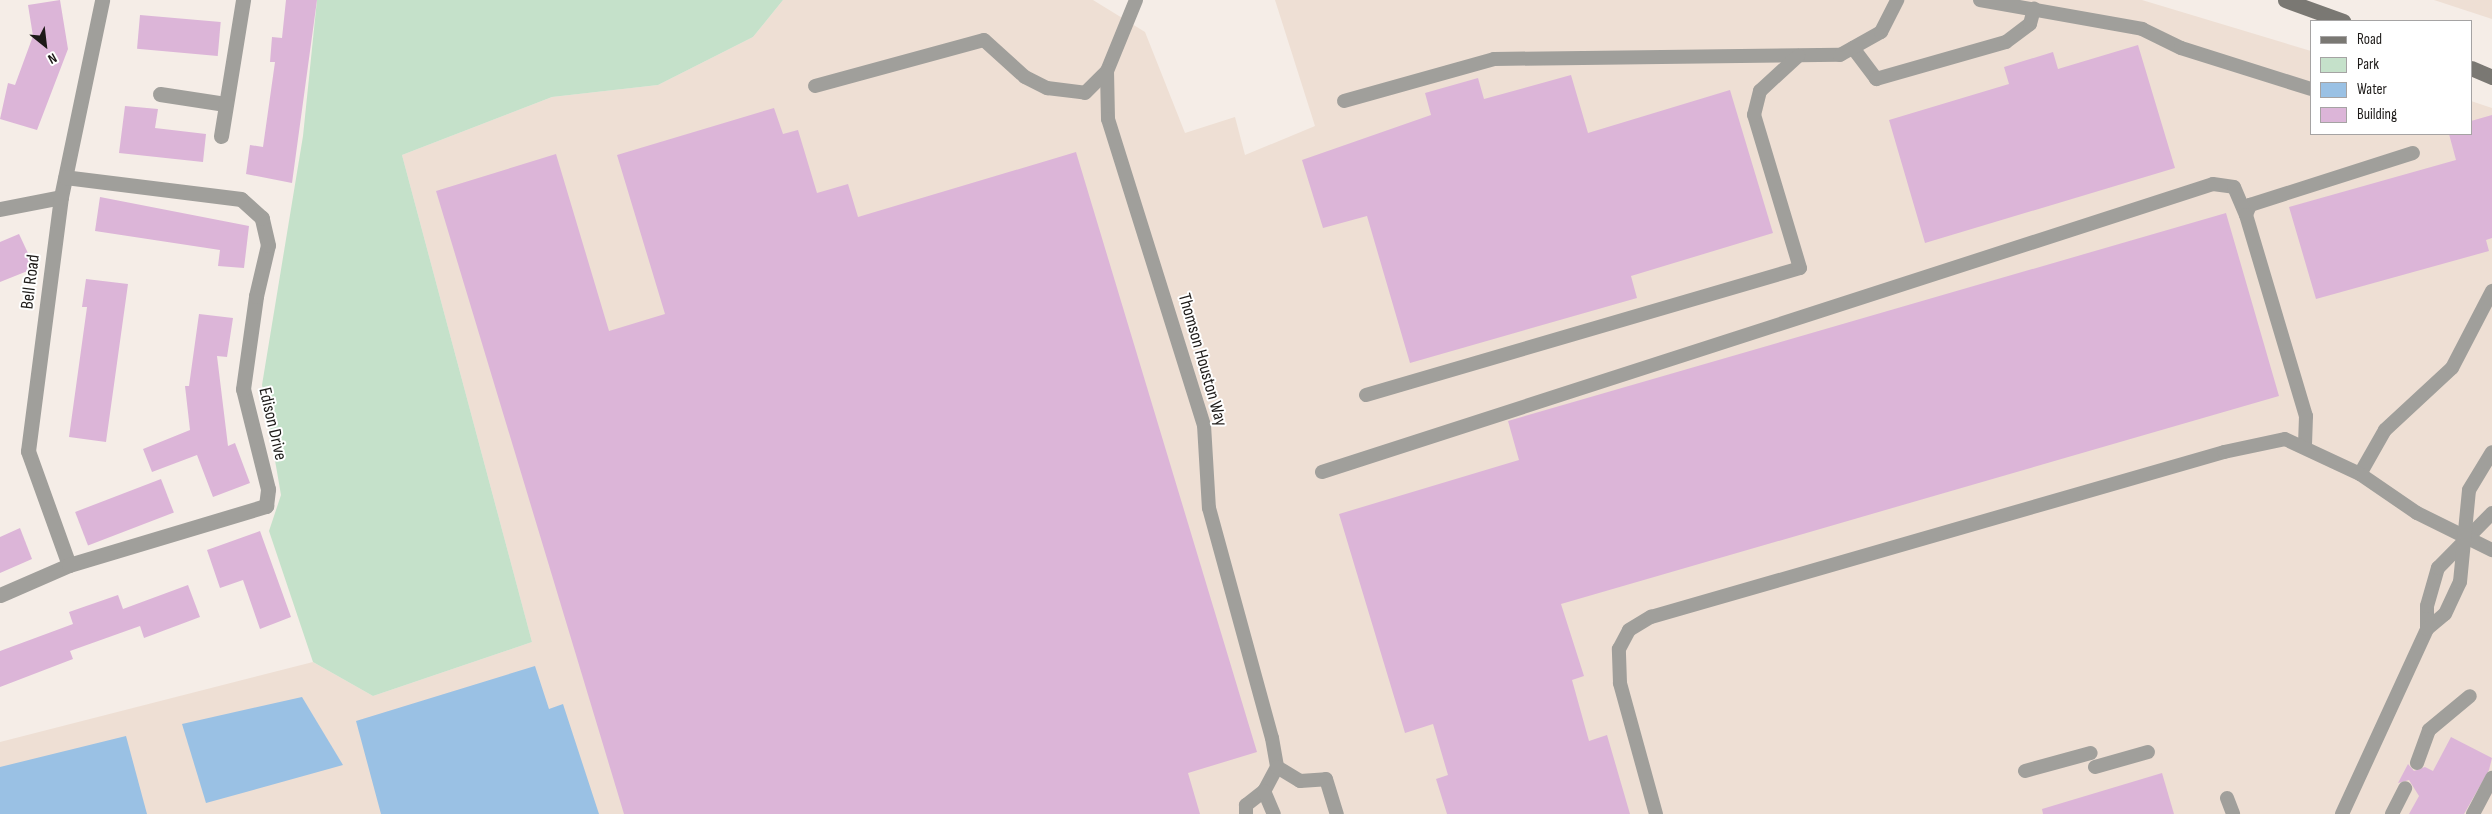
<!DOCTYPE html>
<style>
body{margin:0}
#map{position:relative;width:2492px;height:814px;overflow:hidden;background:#f5ede7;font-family:"Sofia Sans Condensed",sans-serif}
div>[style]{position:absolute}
.built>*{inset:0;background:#eedfd4}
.green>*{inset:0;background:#c5e1ca}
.water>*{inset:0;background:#9ac1e4}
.building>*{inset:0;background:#dcb5d8;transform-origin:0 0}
.lane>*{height:14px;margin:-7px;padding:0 7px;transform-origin:7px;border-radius:7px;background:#a09f9b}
.street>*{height:15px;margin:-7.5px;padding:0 7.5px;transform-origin:7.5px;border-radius:7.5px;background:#a09f9b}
.secondary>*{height:15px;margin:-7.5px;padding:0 7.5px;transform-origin:7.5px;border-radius:7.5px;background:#7a7873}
span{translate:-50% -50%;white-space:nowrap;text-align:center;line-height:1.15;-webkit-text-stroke:4px #fff;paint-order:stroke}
.street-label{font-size:18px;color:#1d1a18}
.legend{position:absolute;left:2310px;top:20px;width:162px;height:115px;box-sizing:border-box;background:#fff;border:1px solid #a5a3a3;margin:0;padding:6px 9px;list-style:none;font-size:15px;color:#1d1a18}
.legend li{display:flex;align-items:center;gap:10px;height:25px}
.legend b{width:25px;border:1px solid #a5a3a3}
.north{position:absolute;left:20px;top:20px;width:50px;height:50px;-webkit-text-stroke:4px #fff;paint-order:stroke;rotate:151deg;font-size:14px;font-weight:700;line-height:20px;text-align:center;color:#1d1a18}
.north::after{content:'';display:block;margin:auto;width:18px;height:22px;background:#1d1a18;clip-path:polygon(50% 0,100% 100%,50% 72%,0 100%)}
</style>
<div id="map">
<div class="built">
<div style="clip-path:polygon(783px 0,1093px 0,1145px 32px,1185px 133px,1235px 117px,1245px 155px,1315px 126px,1275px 0,2142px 0,2311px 51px,2311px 134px,2471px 134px,2471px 101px,2492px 108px,2492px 814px,0 814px,0 742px,313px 662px,373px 696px,532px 642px,402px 155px,552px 97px,658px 85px,753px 37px)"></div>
<div style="clip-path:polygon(2434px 0,2492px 0,2492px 19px)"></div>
</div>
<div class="green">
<div style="clip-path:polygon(317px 0,783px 0,753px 37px,658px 85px,552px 97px,402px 155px,532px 642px,373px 696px,313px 662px,269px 531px,281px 495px,262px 385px,303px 136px)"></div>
</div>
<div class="water">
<div style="clip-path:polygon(535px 666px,549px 709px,563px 704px,599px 814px,381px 814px,356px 721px)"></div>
<div style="clip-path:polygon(302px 697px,343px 765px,206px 803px,182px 724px)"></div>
<div style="clip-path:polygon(126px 736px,147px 814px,0 814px,0 767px)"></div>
</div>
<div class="building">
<div style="clip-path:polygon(60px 0,68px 49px,37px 130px,0 119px,8px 83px,15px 85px,33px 36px,28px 5px)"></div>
<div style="clip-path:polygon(286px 0,317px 0,292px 183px,246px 174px,250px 145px,263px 147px,275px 62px,270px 62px,272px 37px,282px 38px)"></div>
<div style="left:140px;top:15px;width:81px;height:34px;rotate:5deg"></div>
<div style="clip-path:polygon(2138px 45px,2175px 168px,1925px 243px,1889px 120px,2009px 84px,2004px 67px,2053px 52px,2058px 69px)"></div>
<div style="clip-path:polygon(1571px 75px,1588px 133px,1730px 90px,1773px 233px,1631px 276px,1637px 298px,1410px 363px,1367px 216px,1323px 228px,1302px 160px,1431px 115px,1425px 93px,1478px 78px,1484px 99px)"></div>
<div style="clip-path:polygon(125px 106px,158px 109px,155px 128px,206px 134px,203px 162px,119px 153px)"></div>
<div style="clip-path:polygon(774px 108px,783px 134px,798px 130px,817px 193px,848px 184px,858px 217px,1076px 152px,1257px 752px,1188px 773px,1200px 814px,624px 814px,436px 191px,556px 154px,609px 331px,665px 314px,617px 155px)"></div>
<div style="clip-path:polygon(2492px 115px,2492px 238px,2486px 240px,2489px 251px,2316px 299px,2289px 207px,2456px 160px,2449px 134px,2471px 134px,2471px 121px)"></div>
<div style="clip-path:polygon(100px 197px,249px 226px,244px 268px,218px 266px,220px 250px,95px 231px)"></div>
<div style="clip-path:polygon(2226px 213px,2279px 396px,1561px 604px,1584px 676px,1572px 680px,1589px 741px,1607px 735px,1630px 814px,1447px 814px,1436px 779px,1448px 775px,1433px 724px,1405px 733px,1339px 514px,1519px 460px,1508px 421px)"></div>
<div style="clip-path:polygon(19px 234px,35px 268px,0 282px,0 242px)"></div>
<div style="clip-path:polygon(86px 279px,128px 284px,106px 442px,69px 437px,87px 307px,82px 307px)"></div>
<div style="clip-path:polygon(199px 314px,233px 318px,227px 357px,217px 356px,228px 446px,235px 443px,250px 483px,213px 497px,197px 455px,152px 472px,143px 449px,190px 430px,185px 386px,189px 386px)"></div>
<div style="left:161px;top:479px;width:36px;height:92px;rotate:69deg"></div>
<div style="clip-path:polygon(20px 528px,32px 559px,0 573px,0 537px)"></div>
<div style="clip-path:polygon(260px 531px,291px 617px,260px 629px,243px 580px,220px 588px,207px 550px)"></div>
<div style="clip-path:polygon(188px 585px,200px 617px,144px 638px,140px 626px,70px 651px,73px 659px,0 687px,0 651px,73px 624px,69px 612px,118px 595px,123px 609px)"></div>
<div style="clip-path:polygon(2451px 737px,2492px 758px,2489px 770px,2464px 814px,2409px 814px,2419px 796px,2409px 780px,2398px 783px,2408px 764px,2414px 771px,2425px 767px,2433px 771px)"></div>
<div style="clip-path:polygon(2162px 773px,2174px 814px,2043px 814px,2042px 809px)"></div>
</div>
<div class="lane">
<div style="left:1136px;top:0;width:77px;rotate:112.2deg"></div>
<div style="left:1107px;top:71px;width:48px;rotate:88.8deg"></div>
<div style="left:1108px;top:119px;width:321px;rotate:72.6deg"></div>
<div style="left:1204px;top:425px;width:83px;rotate:86.6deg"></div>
<div style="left:1209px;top:508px;width:238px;rotate:74.7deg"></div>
<div style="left:1272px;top:738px;width:29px;rotate:80deg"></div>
<div style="left:1277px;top:767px;width:27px;rotate:118deg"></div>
<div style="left:1264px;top:791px;width:23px;rotate:142deg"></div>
<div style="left:1246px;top:805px;width:9px;rotate:90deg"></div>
<div style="left:1980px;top:0;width:165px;rotate:10.1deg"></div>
<div style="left:2142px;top:29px;width:43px;rotate:26deg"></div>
<div style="left:2181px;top:48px;width:136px;rotate:17.5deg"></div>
<div style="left:1853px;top:48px;width:39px;rotate:53deg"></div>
<div style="left:1876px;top:79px;width:135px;rotate:-15.9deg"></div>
<div style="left:2006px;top:42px;width:30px;rotate:-37deg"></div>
<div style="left:2030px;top:24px;width:16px;rotate:-75deg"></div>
<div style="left:815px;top:86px;width:175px;rotate:-15.2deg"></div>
<div style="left:984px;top:40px;width:55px;rotate:42.1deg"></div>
<div style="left:1025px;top:77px;width:25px;rotate:27deg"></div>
<div style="left:1047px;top:88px;width:38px;rotate:7deg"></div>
<div style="left:1085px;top:93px;width:31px;rotate:-45deg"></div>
<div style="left:1344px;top:101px;width:156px;rotate:-15.6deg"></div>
<div style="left:1494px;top:59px;width:346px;rotate:-0.7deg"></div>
<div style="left:1840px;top:55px;width:47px;rotate:-29.3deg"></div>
<div style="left:1881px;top:32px;width:36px;rotate:-63deg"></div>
<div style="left:2246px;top:215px;width:11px;rotate:-68deg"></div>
<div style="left:2250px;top:205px;width:171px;rotate:-17.7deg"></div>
<div style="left:1366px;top:395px;width:452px;rotate:-16.3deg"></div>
<div style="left:1800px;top:268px;width:160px;rotate:-106.7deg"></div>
<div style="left:1754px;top:115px;width:25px;rotate:-76deg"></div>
<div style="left:1760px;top:91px;width:52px;rotate:-42.6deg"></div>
<div style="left:1322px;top:472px;width:936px;rotate:-17.91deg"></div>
<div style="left:2213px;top:184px;width:21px;rotate:8deg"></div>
<div style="left:2234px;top:187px;width:30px;rotate:67deg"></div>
<div style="left:2246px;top:215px;width:210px;rotate:73.4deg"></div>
<div style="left:2306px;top:416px;width:29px;rotate:92deg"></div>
<div style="left:2360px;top:474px;width:51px;rotate:-60.4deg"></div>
<div style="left:2385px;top:430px;width:91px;rotate:-42.8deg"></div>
<div style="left:2452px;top:368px;width:87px;rotate:-62.5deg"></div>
<div style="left:2427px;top:629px;width:23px;rotate:-90deg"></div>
<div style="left:2427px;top:606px;width:40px;rotate:-74deg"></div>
<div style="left:2438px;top:568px;width:77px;rotate:-45.5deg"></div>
<div style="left:2417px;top:763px;width:35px;rotate:-70deg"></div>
<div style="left:2429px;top:730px;width:53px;rotate:-39.7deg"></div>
<div style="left:1277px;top:767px;width:27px;rotate:31deg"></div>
<div style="left:1300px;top:781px;width:26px;rotate:-4deg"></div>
<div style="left:1326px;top:779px;width:37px;rotate:73deg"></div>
<div style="left:2095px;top:767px;width:55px;rotate:-15.8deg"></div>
<div style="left:2025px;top:771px;width:68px;rotate:-15.3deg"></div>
<div style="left:1264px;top:791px;width:25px;rotate:67deg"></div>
<div style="left:2227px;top:798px;width:17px;rotate:69deg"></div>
<div style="left:1656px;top:814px;width:136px;rotate:-105.4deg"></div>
<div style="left:1620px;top:683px;width:34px;rotate:-92deg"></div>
<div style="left:1619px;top:649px;width:21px;rotate:-62deg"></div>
<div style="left:1629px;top:630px;width:26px;rotate:-31deg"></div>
<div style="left:1651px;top:617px;width:596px;rotate:-16.06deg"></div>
<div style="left:2224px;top:452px;width:62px;rotate:-12deg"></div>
<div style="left:2285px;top:439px;width:83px;rotate:25deg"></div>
<div style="left:2360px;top:474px;width:69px;rotate:34.4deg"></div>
<div style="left:2417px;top:513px;width:84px;rotate:26.3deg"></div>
<div style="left:2342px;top:814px;width:204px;rotate:-65.3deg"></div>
<div style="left:2427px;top:629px;width:23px;rotate:-40deg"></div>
<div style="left:2445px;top:614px;width:35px;rotate:-65deg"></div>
<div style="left:2460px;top:582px;width:92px;rotate:-84.4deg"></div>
<div style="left:2469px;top:490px;width:44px;rotate:-58.8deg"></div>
<div style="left:2392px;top:814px;width:29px;rotate:-63deg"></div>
<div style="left:2473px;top:814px;width:41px;rotate:-62.2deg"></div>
</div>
<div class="street">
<div style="left:160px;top:94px;width:66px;rotate:8.7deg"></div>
<div style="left:221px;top:136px;width:138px;rotate:-80.8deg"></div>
<div style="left:0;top:209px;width:62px;rotate:-11.1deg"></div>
<div style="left:69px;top:565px;width:121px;rotate:-109.8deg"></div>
<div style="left:28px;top:451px;width:256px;rotate:-82.6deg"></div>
<div style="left:61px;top:197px;width:201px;rotate:-78.2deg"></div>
<div style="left:0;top:595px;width:75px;rotate:-23.5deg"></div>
<div style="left:69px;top:565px;width:206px;rotate:-16.7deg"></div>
<div style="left:266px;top:506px;width:17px;rotate:-83deg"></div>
<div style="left:268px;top:489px;width:103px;rotate:-104deg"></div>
<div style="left:243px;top:389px;width:94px;rotate:-82deg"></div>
<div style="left:256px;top:296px;width:52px;rotate:-76.8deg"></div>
<div style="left:268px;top:245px;width:28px;rotate:-103deg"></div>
<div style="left:262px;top:218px;width:28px;rotate:-138deg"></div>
<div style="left:241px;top:199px;width:177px;rotate:-172.9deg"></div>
</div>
<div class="secondary">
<div style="left:2285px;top:0;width:62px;rotate:19.9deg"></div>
<div style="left:2471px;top:68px;width:23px;rotate:23deg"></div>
</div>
<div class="street-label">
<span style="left:31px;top:282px;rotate:-83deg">Bell Road</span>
<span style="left:1202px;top:360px;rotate:74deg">Thomson Houston Way</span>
<span style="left:272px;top:424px;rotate:77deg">Edison Drive</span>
</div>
<ul class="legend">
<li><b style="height:6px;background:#7a7873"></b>Road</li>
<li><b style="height:14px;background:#c5e1ca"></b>Park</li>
<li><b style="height:14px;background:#9ac1e4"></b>Water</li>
<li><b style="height:14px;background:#dcb5d8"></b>Building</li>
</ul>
<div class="north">N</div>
</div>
